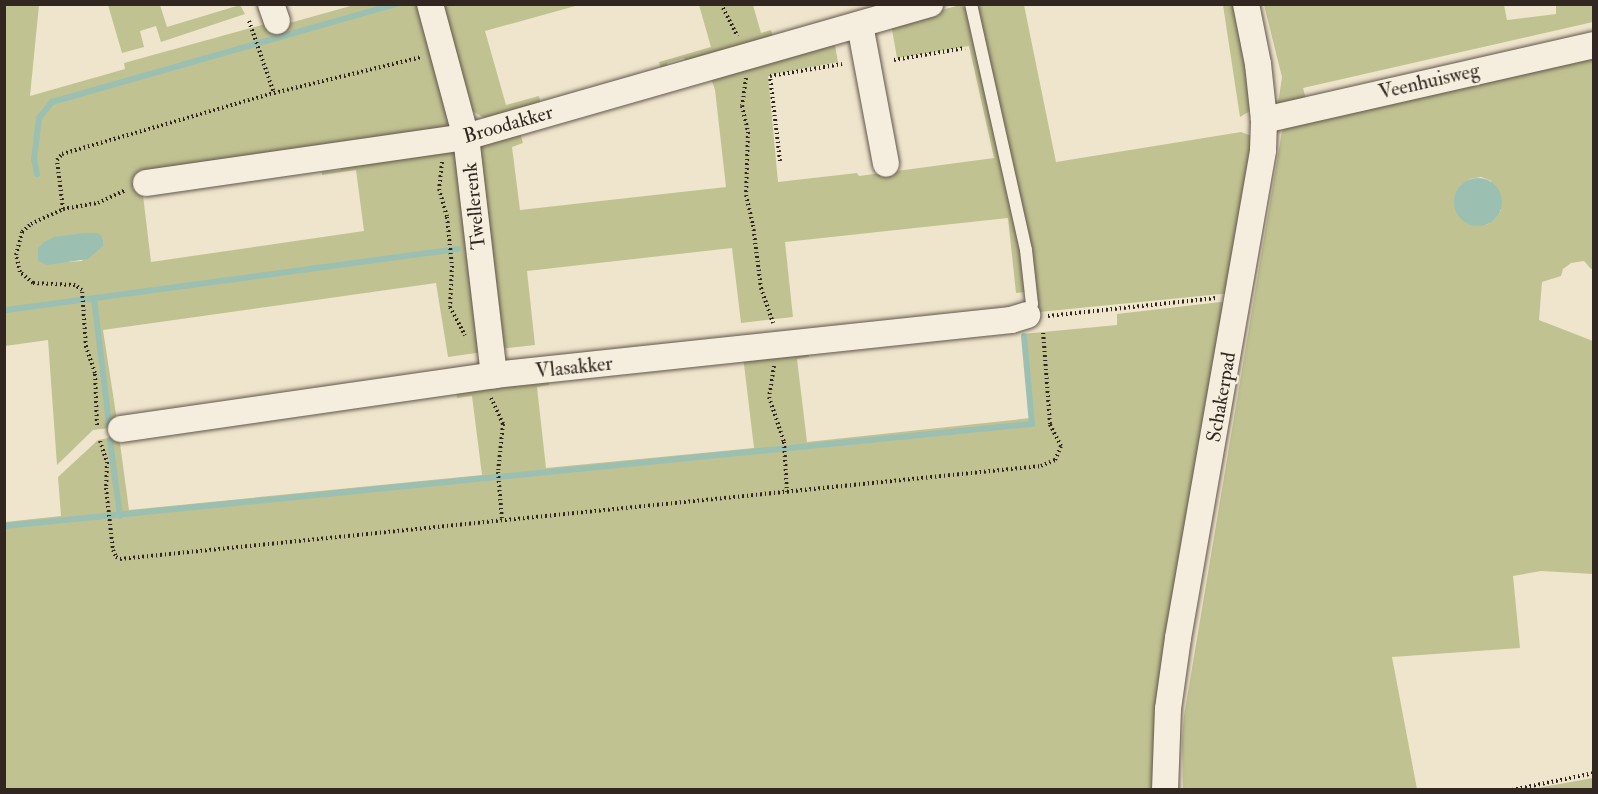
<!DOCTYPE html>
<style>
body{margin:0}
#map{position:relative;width:1598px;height:794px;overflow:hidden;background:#efe5cc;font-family:"IM FELL Double Pica",serif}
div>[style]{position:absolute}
.green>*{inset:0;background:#c1c292}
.water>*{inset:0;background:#9bc0b1}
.round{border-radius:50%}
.stream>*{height:6px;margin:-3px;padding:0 3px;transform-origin:3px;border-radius:3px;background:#9bc0b1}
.path>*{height:4px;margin-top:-2px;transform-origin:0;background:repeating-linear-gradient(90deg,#322720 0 1.5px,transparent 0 4.5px)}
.roads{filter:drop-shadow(0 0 2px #61564b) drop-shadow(0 0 2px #61564b)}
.service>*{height:12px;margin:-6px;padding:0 6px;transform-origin:6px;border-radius:6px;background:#f5eede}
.minor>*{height:26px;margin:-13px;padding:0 13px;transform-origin:13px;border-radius:13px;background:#f5eede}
span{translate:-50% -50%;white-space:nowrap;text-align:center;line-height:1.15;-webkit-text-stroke:4.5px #f5eede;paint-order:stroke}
.street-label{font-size:20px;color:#322720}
.frame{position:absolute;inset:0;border:6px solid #322720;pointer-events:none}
</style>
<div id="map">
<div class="green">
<div style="clip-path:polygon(evenodd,4px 5px,39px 5px,30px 96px,125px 69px,124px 63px,269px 23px,286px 24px,354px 5px,423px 5px,452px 123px,447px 132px,141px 178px,151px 262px,364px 231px,356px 170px,322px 175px,322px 172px,341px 170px,340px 162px,455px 151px,461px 158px,483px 352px,448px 357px,436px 283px,103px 330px,118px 427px,93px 430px,57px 465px,48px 340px,5px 346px,4px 5px,96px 233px,82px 261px,68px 262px,69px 236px,96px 233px)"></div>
<div style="clip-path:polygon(108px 5px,160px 5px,167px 27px,240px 5px,245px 14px,161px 42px,156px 26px,140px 31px,144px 47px,122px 53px)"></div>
<div style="clip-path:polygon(437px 5px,579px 5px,485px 31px,506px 105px,539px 96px,541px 106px,486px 119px,471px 110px)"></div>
<div style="clip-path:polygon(699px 5px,753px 5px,761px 33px,771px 30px,774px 40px,686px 65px,684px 58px,667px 63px,669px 70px,662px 72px,659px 62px,711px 47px)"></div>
<div style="clip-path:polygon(960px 5px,967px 9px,1022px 252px,1026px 292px,1016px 293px,1008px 218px,785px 242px,793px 317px,741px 323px,732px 248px,527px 271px,535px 345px,499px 349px,478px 149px,481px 144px,519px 129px,523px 143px,512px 147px,520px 210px,726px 187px,715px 90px,710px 75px,834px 40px,838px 62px,768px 75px,778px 182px,857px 173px,859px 176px,994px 158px,969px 46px,897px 58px,891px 24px)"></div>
<div style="clip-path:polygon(977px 5px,1024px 5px,1056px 162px,1241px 132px,1254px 137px,1231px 293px,1039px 312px,1031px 247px)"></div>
<div style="clip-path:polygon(1223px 5px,1238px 5px,1255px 108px,1240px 117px)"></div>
<div style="clip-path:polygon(1264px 5px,1504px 5px,1507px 20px,1556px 14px,1556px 5px,1593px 5px,1593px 22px,1303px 88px,1307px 103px,1278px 104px,1282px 77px)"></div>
<div style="clip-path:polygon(evenodd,1593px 58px,1593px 268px,1591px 269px,1584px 261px,1571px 263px,1563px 269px,1561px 276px,1542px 282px,1539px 320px,1593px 341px,1593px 574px,1541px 571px,1513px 576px,1520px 648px,1392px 657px,1417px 789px,1183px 789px,1182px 742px,1184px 716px,1282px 131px,1287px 127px,1593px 58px,1481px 177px,1491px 181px,1501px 210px,1495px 219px,1486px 225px,1461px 185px,1470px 179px,1481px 177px)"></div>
<div style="clip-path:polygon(1229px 301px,1157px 789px,5px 790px,5px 522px,61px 516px,58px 477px,98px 440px,119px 436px,129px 510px,482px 475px,472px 396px,457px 398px,456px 390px,549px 378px,549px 385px,537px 387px,546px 468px,754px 448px,743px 356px,808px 349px,809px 357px,797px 359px,807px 442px,1031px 418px,1022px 334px,1117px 325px,1117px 314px)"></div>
<div style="clip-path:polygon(1593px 778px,1593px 789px,1532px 789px)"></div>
</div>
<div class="water">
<div class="round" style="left:1454px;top:178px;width:48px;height:48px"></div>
<div style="clip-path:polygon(83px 233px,96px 233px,101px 235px,103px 241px,103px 246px,88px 259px,47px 265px,38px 261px,38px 248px,44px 242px,54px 237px)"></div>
</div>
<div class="stream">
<div style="left:37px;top:174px;width:15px;rotate:-101deg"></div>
<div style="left:34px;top:159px;width:41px;rotate:-83deg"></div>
<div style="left:39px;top:118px;width:21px;rotate:-51deg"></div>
<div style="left:52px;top:102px;width:358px;rotate:-15.9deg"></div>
<div style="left:94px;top:298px;width:127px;rotate:83.2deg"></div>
<div style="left:6px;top:310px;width:456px;rotate:-7.7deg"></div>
<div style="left:110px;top:440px;width:77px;rotate:82.5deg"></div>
<div style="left:4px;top:526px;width:1033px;rotate:-5.67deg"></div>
<div style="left:1032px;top:424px;width:88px;rotate:-95.2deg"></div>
</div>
<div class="path">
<div style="left:721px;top:4px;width:36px;rotate:63deg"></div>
<div style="left:249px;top:21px;width:76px;rotate:70.9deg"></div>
<div style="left:894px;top:60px;width:72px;rotate:-9.6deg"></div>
<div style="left:746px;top:78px;width:28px;rotate:98deg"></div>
<div style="left:742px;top:106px;width:27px;rotate:77deg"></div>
<div style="left:748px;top:132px;width:63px;rotate:91.8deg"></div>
<div style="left:746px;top:195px;width:31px;rotate:77deg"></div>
<div style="left:753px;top:225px;width:64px;rotate:82.8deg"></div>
<div style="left:761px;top:288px;width:37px;rotate:71deg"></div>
<div style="left:780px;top:161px;width:86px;rotate:-96.7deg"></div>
<div style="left:770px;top:76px;width:73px;rotate:-9.5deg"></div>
<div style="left:442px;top:162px;width:27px;rotate:96deg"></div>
<div style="left:439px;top:189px;width:29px;rotate:74deg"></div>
<div style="left:447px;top:217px;width:49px;rotate:84.2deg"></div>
<div style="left:452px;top:266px;width:41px;rotate:92.8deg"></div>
<div style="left:450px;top:307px;width:32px;rotate:62deg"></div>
<div style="left:63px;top:209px;width:49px;rotate:-97deg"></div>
<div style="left:57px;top:160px;width:8px;rotate:-50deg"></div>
<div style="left:62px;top:154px;width:221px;rotate:-16.1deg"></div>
<div style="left:274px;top:93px;width:152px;rotate:-13.7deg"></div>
<div style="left:1048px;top:316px;width:169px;rotate:-6.1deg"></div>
<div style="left:774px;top:366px;width:31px;rotate:99deg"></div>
<div style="left:769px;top:397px;width:47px;rotate:71.6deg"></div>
<div style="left:784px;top:442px;width:50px;rotate:86.6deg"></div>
<div style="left:491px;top:398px;width:29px;rotate:65deg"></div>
<div style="left:503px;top:424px;width:48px;rotate:95.9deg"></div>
<div style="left:498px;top:472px;width:48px;rotate:85.2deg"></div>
<div style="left:97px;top:425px;width:52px;rotate:-92.2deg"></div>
<div style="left:95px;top:373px;width:28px;rotate:-109deg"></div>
<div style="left:86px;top:347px;width:57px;rotate:-94deg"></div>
<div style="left:82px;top:290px;width:9px;rotate:-144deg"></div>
<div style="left:75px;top:285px;width:42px;rotate:-177.3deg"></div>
<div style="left:33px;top:283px;width:17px;rotate:-140deg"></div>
<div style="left:20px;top:272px;width:17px;rotate:-103deg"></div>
<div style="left:16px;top:255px;width:24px;rotate:-75deg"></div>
<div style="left:22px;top:232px;width:12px;rotate:-42deg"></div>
<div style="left:31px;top:224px;width:35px;rotate:-25deg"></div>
<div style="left:63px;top:209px;width:36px;rotate:-10deg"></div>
<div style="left:98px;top:203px;width:31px;rotate:-25deg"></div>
<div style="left:100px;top:441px;width:22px;rotate:72deg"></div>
<div style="left:107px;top:462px;width:26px;rotate:92deg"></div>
<div style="left:106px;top:488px;width:62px;rotate:83.6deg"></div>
<div style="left:113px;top:550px;width:8px;rotate:67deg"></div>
<div style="left:116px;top:557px;width:4px;rotate:27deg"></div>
<div style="left:120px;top:559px;width:926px;rotate:-5.77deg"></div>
<div style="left:1041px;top:466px;width:15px;rotate:-23deg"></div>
<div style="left:1055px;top:460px;width:15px;rotate:-67deg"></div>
<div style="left:1061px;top:446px;width:25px;rotate:-117deg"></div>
<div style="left:1050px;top:424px;width:94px;rotate:-94.3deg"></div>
<div style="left:1512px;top:790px;width:84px;rotate:-11.7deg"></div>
</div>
<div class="roads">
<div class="service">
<div style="left:971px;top:4px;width:252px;rotate:77.4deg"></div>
<div style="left:1026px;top:250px;width:54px;rotate:83.7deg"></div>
<div style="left:1032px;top:304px;width:12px;rotate:114deg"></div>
</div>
<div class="minor">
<div style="left:271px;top:4px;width:18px;rotate:71deg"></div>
<div style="left:430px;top:4px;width:138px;rotate:74.9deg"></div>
<div style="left:466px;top:137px;width:240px;rotate:83.3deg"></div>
<div style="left:860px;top:25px;width:141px;rotate:79.4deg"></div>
<div style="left:1264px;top:120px;width:338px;rotate:-12.8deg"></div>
<div style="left:146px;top:183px;width:323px;rotate:-8.2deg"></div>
<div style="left:466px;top:137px;width:483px;rotate:-16deg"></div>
<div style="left:121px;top:429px;width:377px;rotate:-8.2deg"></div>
<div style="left:494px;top:375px;width:520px;rotate:-6.07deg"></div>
<div style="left:1011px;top:320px;width:17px;rotate:-17deg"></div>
<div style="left:1165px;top:790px;width:81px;rotate:-87.9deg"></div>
<div style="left:1168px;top:709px;width:72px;rotate:-82deg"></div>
<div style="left:1178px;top:638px;width:495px;rotate:-80.1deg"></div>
<div style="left:1263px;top:150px;width:30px;rotate:-88deg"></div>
<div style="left:1264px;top:120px;width:56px;rotate:-96.1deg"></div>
<div style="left:1258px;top:64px;width:61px;rotate:-101.3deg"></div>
</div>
</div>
<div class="street-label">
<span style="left:1429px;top:81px;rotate:-13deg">Veenhuisweg</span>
<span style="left:508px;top:124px;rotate:-16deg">Broodakker</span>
<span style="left:474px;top:206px;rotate:-96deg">Twellerenk</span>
<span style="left:574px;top:367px;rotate:-6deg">Vlasakker</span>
<span style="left:1221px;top:397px;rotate:-80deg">Schakerpad</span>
</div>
<div class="frame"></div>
</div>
